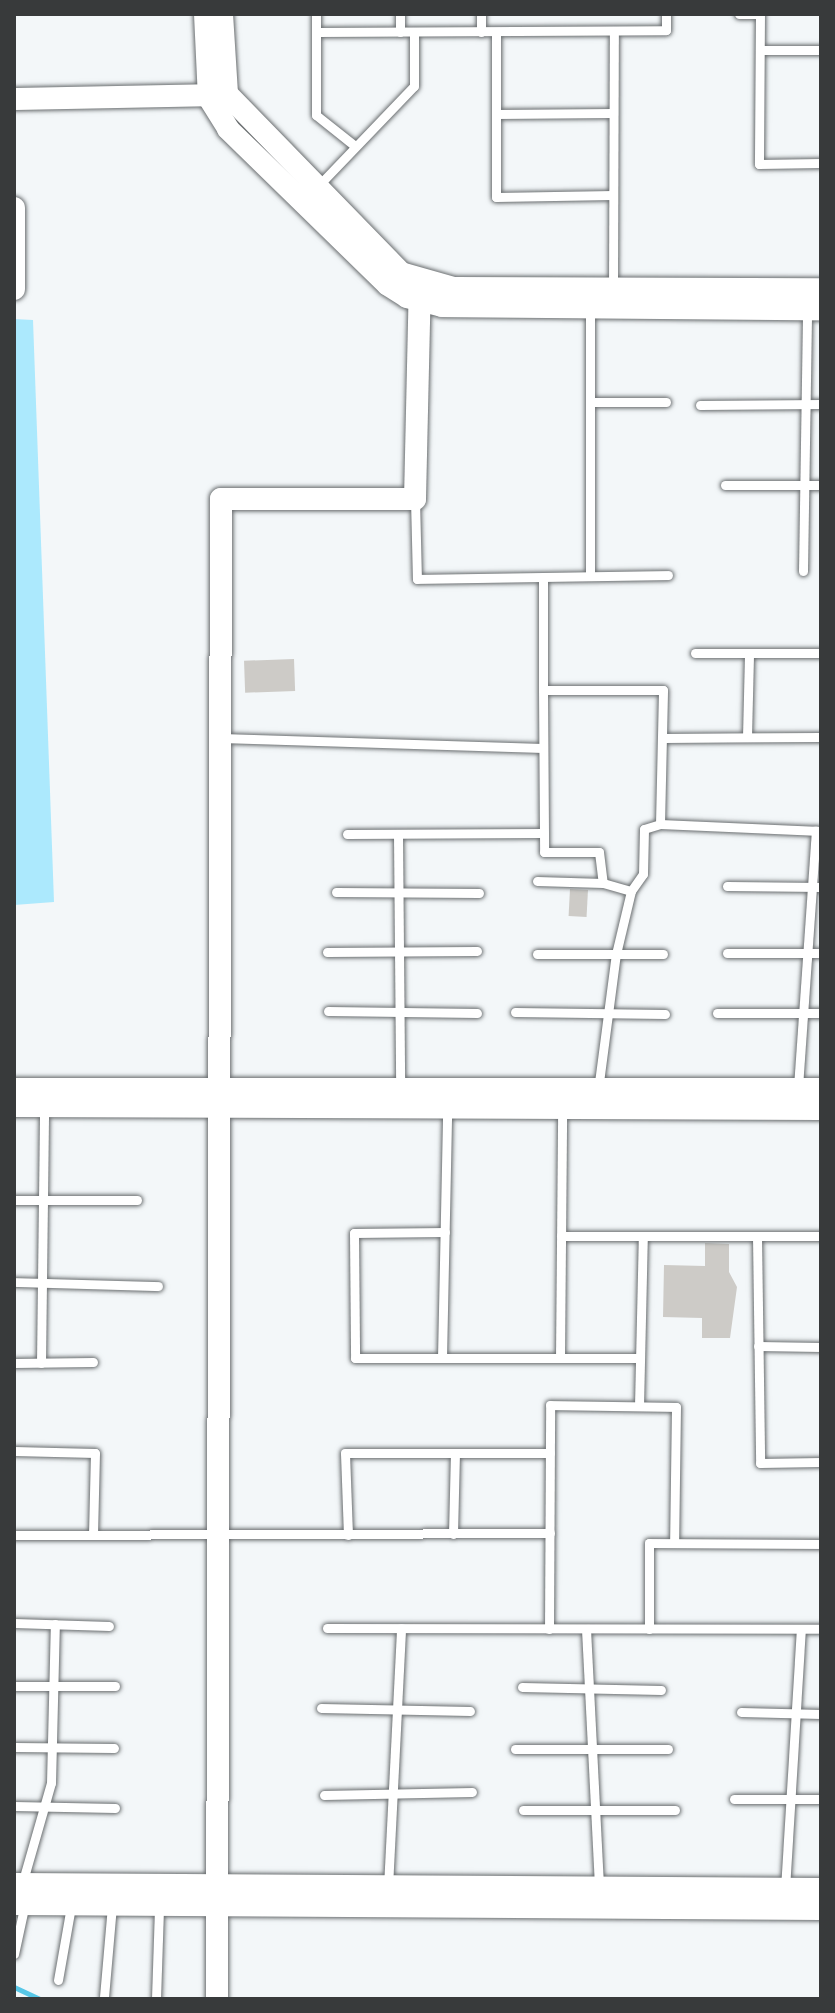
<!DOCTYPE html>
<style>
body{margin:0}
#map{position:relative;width:835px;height:2013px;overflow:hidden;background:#f3f7f9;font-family:Arial,sans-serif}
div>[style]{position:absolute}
.green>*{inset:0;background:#ace9fd}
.stream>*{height:5px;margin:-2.5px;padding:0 2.5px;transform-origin:2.5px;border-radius:2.5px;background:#57c7e7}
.building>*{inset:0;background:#cdcbc7;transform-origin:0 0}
.roads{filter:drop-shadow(0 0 2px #6a6e70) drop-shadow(0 0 2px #6a6e70)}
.service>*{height:9px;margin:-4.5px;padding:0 4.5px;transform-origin:4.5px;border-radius:4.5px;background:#fff}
.tertiary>*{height:22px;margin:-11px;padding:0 11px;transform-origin:11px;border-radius:11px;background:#fff}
span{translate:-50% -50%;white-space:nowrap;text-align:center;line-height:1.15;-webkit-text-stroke:8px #fff;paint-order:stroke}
.frame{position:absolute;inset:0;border:16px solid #383a3b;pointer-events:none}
</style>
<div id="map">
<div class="green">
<div style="clip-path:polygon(14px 319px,33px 320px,54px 902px,14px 905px)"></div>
</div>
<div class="stream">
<div style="left:14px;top:1987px;width:29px;rotate:25deg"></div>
</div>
<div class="building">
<div style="left:294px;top:659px;width:32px;height:50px;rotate:88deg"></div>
<div style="left:570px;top:889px;width:18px;height:27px;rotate:3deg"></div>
<div style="clip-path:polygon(705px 1243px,729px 1244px,729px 1272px,737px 1287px,730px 1338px,702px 1338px,702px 1318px,663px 1317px,664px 1265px,705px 1266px)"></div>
</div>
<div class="roads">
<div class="service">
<div style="left:316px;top:14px;width:101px;rotate:90deg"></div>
<div style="left:316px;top:115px;width:50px;rotate:38.5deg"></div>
<div style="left:739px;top:14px;width:21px"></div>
<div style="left:760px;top:14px;width:150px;rotate:90.4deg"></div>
<div style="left:759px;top:164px;width:62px;rotate:-0.9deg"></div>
<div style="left:316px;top:32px;width:350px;rotate:-0.3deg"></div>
<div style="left:666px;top:30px;width:16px;rotate:-90deg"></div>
<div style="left:400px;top:32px;width:18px;rotate:-90deg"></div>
<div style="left:481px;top:32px;width:18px;rotate:-90deg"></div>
<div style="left:496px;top:32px;width:165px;rotate:90deg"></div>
<div style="left:496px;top:197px;width:117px;rotate:-1deg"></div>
<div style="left:760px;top:50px;width:61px"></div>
<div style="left:496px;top:114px;width:117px;rotate:-0.5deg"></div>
<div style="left:319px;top:185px;width:137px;rotate:-46.2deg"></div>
<div style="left:414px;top:86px;width:54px;rotate:-90deg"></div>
<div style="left:613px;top:287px;width:256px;rotate:-89.8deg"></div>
<div style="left:590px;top:402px;width:76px"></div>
<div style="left:700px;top:405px;width:121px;rotate:-0.5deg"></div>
<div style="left:725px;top:485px;width:96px"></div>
<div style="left:415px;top:499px;width:80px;rotate:88.6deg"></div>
<div style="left:417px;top:579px;width:251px;rotate:-0.9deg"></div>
<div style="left:803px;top:571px;width:262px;rotate:-89.1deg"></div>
<div style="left:590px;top:576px;width:269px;rotate:-90deg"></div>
<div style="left:543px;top:577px;width:113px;rotate:90deg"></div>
<div style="left:695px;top:653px;width:126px"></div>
<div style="left:747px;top:737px;width:84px;rotate:-88.6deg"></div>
<div style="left:221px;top:738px;width:322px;rotate:1.8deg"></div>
<div style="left:663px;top:738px;width:158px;rotate:-0.4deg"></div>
<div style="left:660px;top:824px;width:160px;rotate:2.5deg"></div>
<div style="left:347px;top:834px;width:197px;rotate:-0.3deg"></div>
<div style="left:398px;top:835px;width:253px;rotate:89.5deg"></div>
<div style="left:537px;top:881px;width:66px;rotate:1.7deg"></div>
<div style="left:603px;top:883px;width:29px;rotate:16deg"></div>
<div style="left:727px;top:886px;width:94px;rotate:0.6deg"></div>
<div style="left:336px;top:892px;width:143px;rotate:0.4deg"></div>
<div style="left:327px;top:952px;width:150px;rotate:-0.4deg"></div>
<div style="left:727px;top:953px;width:94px"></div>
<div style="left:537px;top:954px;width:126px"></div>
<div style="left:328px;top:1011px;width:149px;rotate:0.8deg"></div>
<div style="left:515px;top:1012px;width:150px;rotate:0.8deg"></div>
<div style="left:717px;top:1013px;width:104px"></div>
<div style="left:798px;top:1087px;width:257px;rotate:-86deg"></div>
<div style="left:598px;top:1090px;width:137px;rotate:-82.5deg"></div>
<div style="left:616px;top:954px;width:65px;rotate:-76.6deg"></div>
<div style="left:631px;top:891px;width:21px;rotate:-55deg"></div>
<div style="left:643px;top:874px;width:45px;rotate:-88.7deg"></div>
<div style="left:644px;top:829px;width:17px;rotate:-17deg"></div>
<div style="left:660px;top:824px;width:134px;rotate:-88.7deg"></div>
<div style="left:663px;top:690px;width:120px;rotate:180deg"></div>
<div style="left:543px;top:690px;width:162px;rotate:89.6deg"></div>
<div style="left:544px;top:852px;width:55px"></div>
<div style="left:599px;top:852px;width:31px;rotate:83deg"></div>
<div style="left:14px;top:1200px;width:123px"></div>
<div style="left:445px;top:1232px;width:91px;rotate:179.4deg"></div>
<div style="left:354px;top:1233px;width:125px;rotate:89.5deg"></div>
<div style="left:355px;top:1358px;width:285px"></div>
<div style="left:561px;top:1236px;width:260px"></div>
<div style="left:757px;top:1236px;width:227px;rotate:89.2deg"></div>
<div style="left:760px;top:1463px;width:61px;rotate:-0.9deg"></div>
<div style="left:14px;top:1282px;width:144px;rotate:1.6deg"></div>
<div style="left:758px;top:1346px;width:63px;rotate:0.9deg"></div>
<div style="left:442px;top:1358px;width:249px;rotate:-88.8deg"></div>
<div style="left:560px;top:1358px;width:249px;rotate:-89.5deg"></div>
<div style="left:14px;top:1363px;width:79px;rotate:-0.7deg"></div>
<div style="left:41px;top:1363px;width:257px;rotate:-89.3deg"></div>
<div style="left:639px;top:1406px;width:170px;rotate:-88.7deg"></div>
<div style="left:14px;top:1451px;width:81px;rotate:1.4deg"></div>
<div style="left:95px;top:1453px;width:82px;rotate:91.4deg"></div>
<div style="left:453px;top:1534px;width:81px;rotate:-88.6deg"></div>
<div style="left:14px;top:1535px;width:536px;rotate:-0.21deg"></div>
<div style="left:348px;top:1535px;width:82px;rotate:-92.1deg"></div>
<div style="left:345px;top:1453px;width:205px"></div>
<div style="left:14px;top:1623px;width:95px;rotate:1.8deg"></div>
<div style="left:327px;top:1628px;width:494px;rotate:0.1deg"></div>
<div style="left:549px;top:1629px;width:224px;rotate:-89.7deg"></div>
<div style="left:550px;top:1405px;width:126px;rotate:0.9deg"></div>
<div style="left:676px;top:1407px;width:136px;rotate:90.8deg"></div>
<div style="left:586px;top:1629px;width:259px;rotate:87.1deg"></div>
<div style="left:649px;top:1629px;width:86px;rotate:-90deg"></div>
<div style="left:649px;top:1543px;width:172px;rotate:0.3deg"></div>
<div style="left:14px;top:1686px;width:101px"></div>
<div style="left:522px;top:1687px;width:139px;rotate:1.2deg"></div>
<div style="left:321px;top:1708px;width:149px;rotate:1.2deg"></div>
<div style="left:741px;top:1712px;width:80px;rotate:1.4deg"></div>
<div style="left:14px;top:1747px;width:100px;rotate:0.6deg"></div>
<div style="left:515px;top:1749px;width:153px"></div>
<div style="left:324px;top:1795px;width:148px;rotate:-1.2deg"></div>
<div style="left:734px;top:1799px;width:87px"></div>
<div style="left:14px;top:1806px;width:101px;rotate:1.1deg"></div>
<div style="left:523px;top:1810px;width:152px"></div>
<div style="left:22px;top:1884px;width:105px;rotate:-74deg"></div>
<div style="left:51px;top:1783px;width:159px;rotate:-88.6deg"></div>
<div style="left:388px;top:1887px;width:259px;rotate:-87.1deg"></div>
<div style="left:785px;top:1889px;width:260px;rotate:-86.5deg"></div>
<div style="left:14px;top:1954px;width:52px;rotate:-77.8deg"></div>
<div style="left:58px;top:1980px;width:75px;rotate:-80deg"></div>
<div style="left:104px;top:1997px;width:91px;rotate:-85deg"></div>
<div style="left:156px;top:1999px;width:92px;rotate:-88.1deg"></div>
</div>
<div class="tertiary">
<div style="left:205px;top:14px;width:84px;rotate:87.3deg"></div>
<div style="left:209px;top:98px;width:36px;rotate:58deg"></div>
<div style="left:228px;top:129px;width:223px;rotate:44.3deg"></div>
<div style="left:388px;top:285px;width:22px;rotate:32deg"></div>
<div style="left:407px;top:297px;width:36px;rotate:14deg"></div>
<div style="left:442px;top:306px;width:379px;rotate:0.5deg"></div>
<div style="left:222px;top:14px;width:80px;rotate:86.4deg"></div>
<div style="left:227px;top:94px;width:250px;rotate:45.8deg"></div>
<div style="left:401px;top:273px;width:55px;rotate:15.8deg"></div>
<div style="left:454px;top:288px;width:367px;rotate:0.2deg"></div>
<div style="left:14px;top:99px;width:207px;rotate:-1.1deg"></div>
<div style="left:14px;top:208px;width:81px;rotate:90deg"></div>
<div style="left:14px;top:1089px;width:807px"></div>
<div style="left:14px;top:1106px;width:807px;rotate:0.21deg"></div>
<div style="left:14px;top:1884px;width:807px;rotate:0.35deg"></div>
<div style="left:14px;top:1904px;width:807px;rotate:0.35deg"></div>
<div style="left:217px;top:1999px;width:1500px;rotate:-89.85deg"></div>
<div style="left:221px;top:499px;width:194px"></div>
<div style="left:415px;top:499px;width:218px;rotate:-88.7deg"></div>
</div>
</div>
<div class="frame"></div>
</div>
